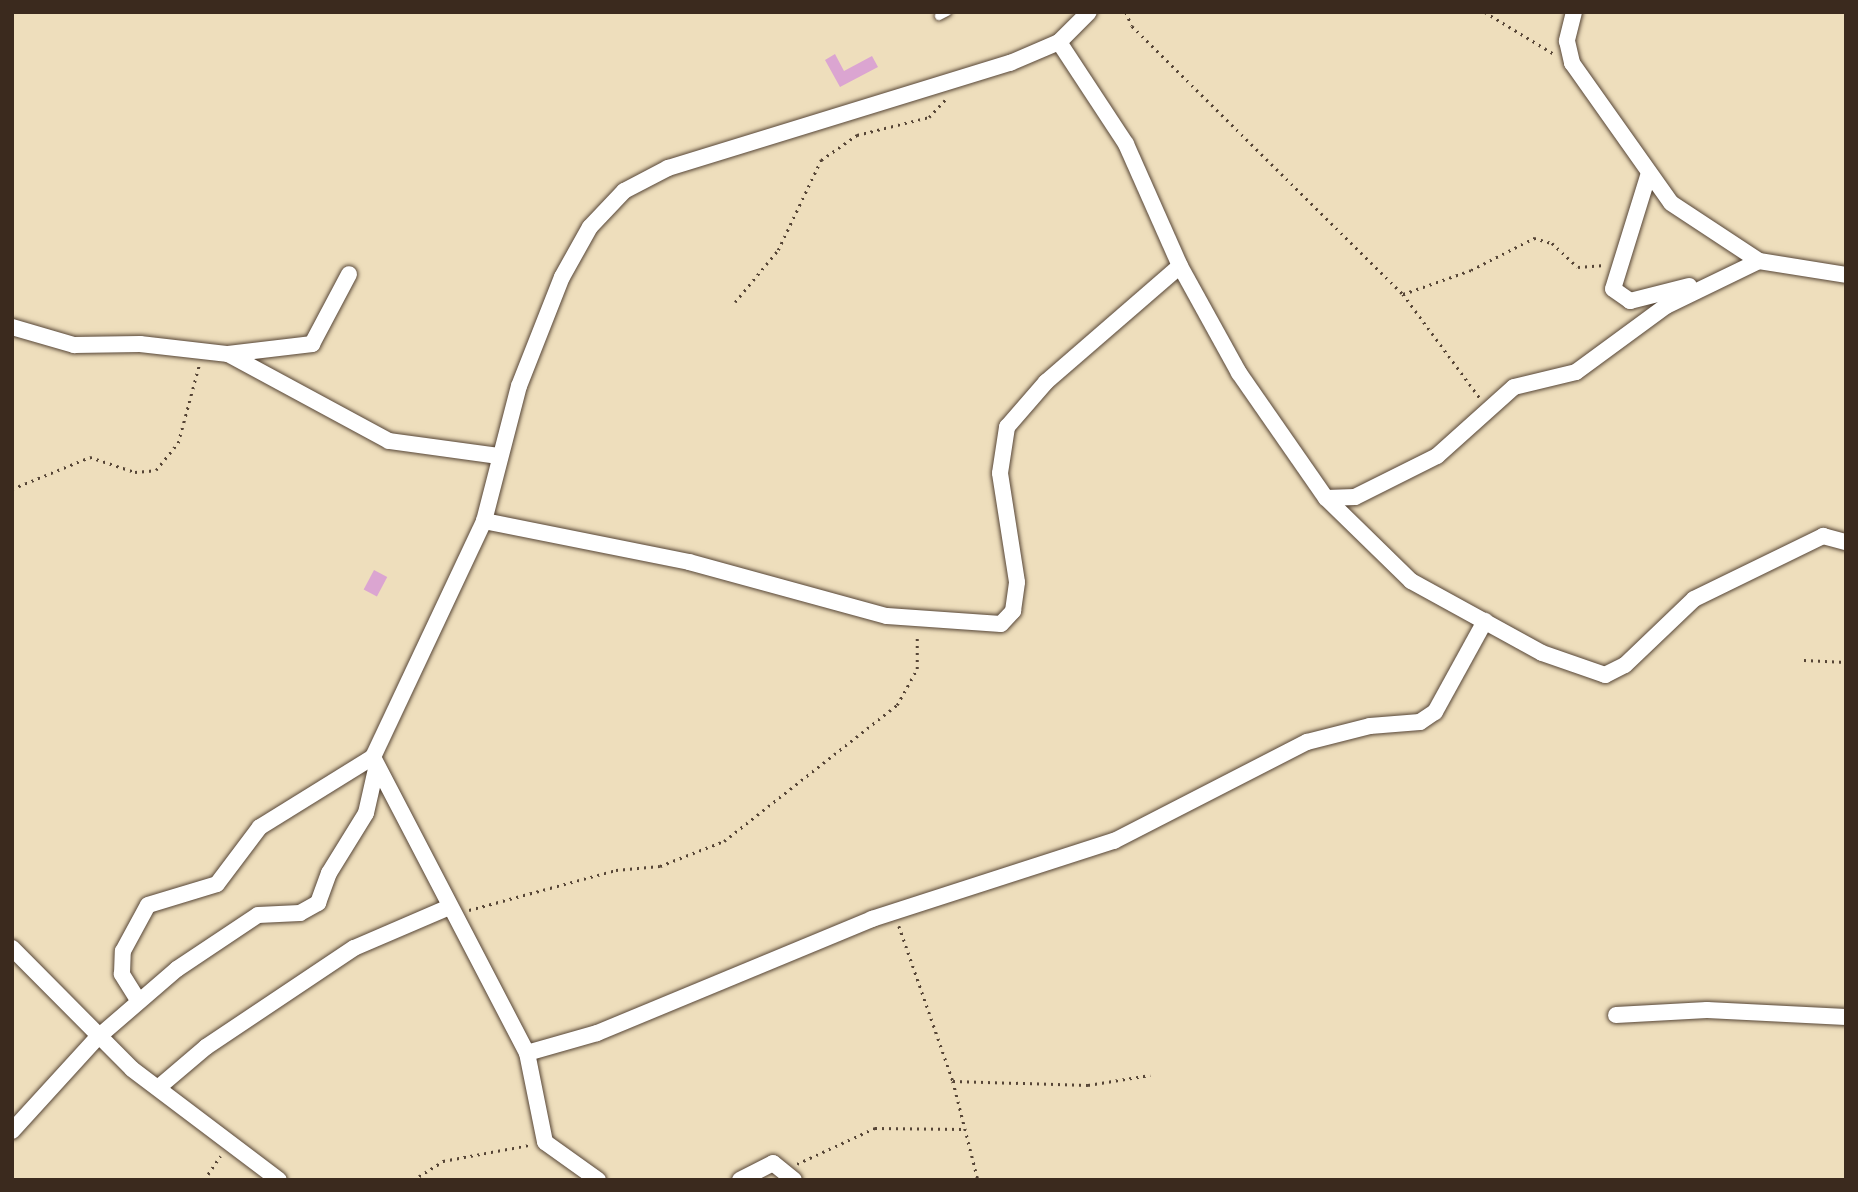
<!DOCTYPE html>
<style>
body{margin:0}
#map{position:relative;width:1858px;height:1192px;overflow:hidden;background:#eedebc;font-family:"Libre Bodoni",serif}
div>[style]{position:absolute}
.building>*{inset:0;background:#dba5d1;transform-origin:0 0}
.path>*{height:2.5px;margin-top:-1.25px;transform-origin:0;background:repeating-linear-gradient(90deg,#564536 0 2px,transparent 0 7px)}
.roads{filter:drop-shadow(0 0 2px #564536) drop-shadow(0 0 2px #564536)}
.service>*{height:8px;margin:-4px;padding:0 4px;transform-origin:4px;border-radius:4px;background:#fff}
.minor>*{height:16px;margin:-8px;padding:0 8px;transform-origin:8px;border-radius:8px;background:#fff}
span{translate:-50% -50%;white-space:nowrap;text-align:center;line-height:1.15;-webkit-text-stroke:5px #f6f6f2;paint-order:stroke}
.frame{position:absolute;inset:0;border:14px solid #3b2a1e;pointer-events:none}
</style>
<div id="map">
<div class="building">
<div style="clip-path:polygon(835px 54px,844px 71px,872px 56px,878px 67px,840px 87px,825px 60px)"></div>
<div style="left:374px;top:570px;width:15px;height:22px;rotate:28deg"></div>
</div>
<div class="path">
<div style="left:1126px;top:12px;width:15px;rotate:67deg"></div>
<div style="left:1132px;top:26px;width:381px;rotate:44.7deg"></div>
<div style="left:1403px;top:294px;width:129px;rotate:53.5deg"></div>
<div style="left:1485px;top:12px;width:81px;rotate:31.3deg"></div>
<div style="left:1403px;top:294px;width:72px;rotate:-19.4deg"></div>
<div style="left:1471px;top:270px;width:71px;rotate:-26.9deg"></div>
<div style="left:1534px;top:238px;width:19px;rotate:16deg"></div>
<div style="left:1552px;top:243px;width:35px;rotate:43deg"></div>
<div style="left:1578px;top:267px;width:27px;rotate:-4deg"></div>
<div style="left:735px;top:302px;width:67px;rotate:-50.4deg"></div>
<div style="left:778px;top:250px;width:100px;rotate:-64.5deg"></div>
<div style="left:821px;top:160px;width:44px;rotate:-34.8deg"></div>
<div style="left:857px;top:135px;width:74px;rotate:-14deg"></div>
<div style="left:929px;top:117px;width:26px;rotate:-47deg"></div>
<div style="left:12px;top:489px;width:84px;rotate:-22.3deg"></div>
<div style="left:90px;top:457px;width:47px;rotate:18.4deg"></div>
<div style="left:135px;top:472px;width:21px;rotate:-5deg"></div>
<div style="left:156px;top:470px;width:35px;rotate:-51deg"></div>
<div style="left:178px;top:443px;width:81px;rotate:-74.9deg"></div>
<div style="left:1804px;top:660px;width:42px;rotate:2.7deg"></div>
<div style="left:469px;top:910px;width:152px;rotate:-15.2deg"></div>
<div style="left:616px;top:870px;width:44px;rotate:-5.2deg"></div>
<div style="left:660px;top:866px;width:69px;rotate:-21.3deg"></div>
<div style="left:724px;top:841px;width:220px;rotate:-38.2deg"></div>
<div style="left:897px;top:705px;width:41px;rotate:-60.9deg"></div>
<div style="left:917px;top:669px;width:35px;rotate:-90deg"></div>
<div style="left:899px;top:926px;width:164px;rotate:70.8deg"></div>
<div style="left:953px;top:1081px;width:102px;rotate:75.8deg"></div>
<div style="left:953px;top:1081px;width:135px;rotate:1.7deg"></div>
<div style="left:1088px;top:1085px;width:63px;rotate:-9.2deg"></div>
<div style="left:797px;top:1164px;width:86px;rotate:-24.8deg"></div>
<div style="left:875px;top:1128px;width:89px;rotate:0.6deg"></div>
<div style="left:204px;top:1180px;width:29px;rotate:-56deg"></div>
<div style="left:413px;top:1180px;width:36px;rotate:-32deg"></div>
<div style="left:443px;top:1161px;width:87px;rotate:-10.5deg"></div>
</div>
<div class="roads">
<div class="service">
<div style="left:939px;top:16px;width:9px;rotate:-27deg"></div>
</div>
<div class="minor">
<div style="left:1574px;top:12px;width:30px;rotate:104deg"></div>
<div style="left:1567px;top:41px;width:23px;rotate:77deg"></div>
<div style="left:1572px;top:63px;width:171px;rotate:54.7deg"></div>
<div style="left:1671px;top:203px;width:105px;rotate:33.4deg"></div>
<div style="left:1759px;top:261px;width:88px;rotate:9.1deg"></div>
<div style="left:1059px;top:42px;width:122px;rotate:56.7deg"></div>
<div style="left:1126px;top:144px;width:133px;rotate:66.1deg"></div>
<div style="left:1180px;top:266px;width:122px;rotate:61.1deg"></div>
<div style="left:1239px;top:373px;width:152px;rotate:55.2deg"></div>
<div style="left:1326px;top:498px;width:119px;rotate:44.3deg"></div>
<div style="left:1411px;top:581px;width:149px;rotate:28.8deg"></div>
<div style="left:1542px;top:653px;width:67px;rotate:19.2deg"></div>
<div style="left:1605px;top:675px;width:22px;rotate:-27deg"></div>
<div style="left:1625px;top:665px;width:95px;rotate:-43.7deg"></div>
<div style="left:1694px;top:599px;width:144px;rotate:-26deg"></div>
<div style="left:1823px;top:536px;width:24px;rotate:15deg"></div>
<div style="left:1648px;top:176px;width:118px;rotate:107.2deg"></div>
<div style="left:1613px;top:289px;width:21px;rotate:35deg"></div>
<div style="left:1630px;top:301px;width:61px;rotate:-14.3deg"></div>
<div style="left:12px;top:327px;width:65px;rotate:16.2deg"></div>
<div style="left:74px;top:345px;width:66px;rotate:-0.9deg"></div>
<div style="left:140px;top:344px;width:89px;rotate:6.5deg"></div>
<div style="left:228px;top:354px;width:183px;rotate:28.4deg"></div>
<div style="left:389px;top:441px;width:110px;rotate:7.8deg"></div>
<div style="left:228px;top:354px;width:85px;rotate:-6.8deg"></div>
<div style="left:312px;top:344px;width:79px;rotate:-62.1deg"></div>
<div style="left:1326px;top:498px;width:29px;rotate:-2deg"></div>
<div style="left:1355px;top:497px;width:92px;rotate:-26.6deg"></div>
<div style="left:1437px;top:456px;width:103px;rotate:-41.9deg"></div>
<div style="left:1514px;top:387px;width:64px;rotate:-13.6deg"></div>
<div style="left:1576px;top:372px;width:112px;rotate:-36.3deg"></div>
<div style="left:1666px;top:306px;width:103px;rotate:-25.8deg"></div>
<div style="left:484px;top:521px;width:209px;rotate:11.3deg"></div>
<div style="left:689px;top:562px;width:205px;rotate:15.3deg"></div>
<div style="left:887px;top:616px;width:114px;rotate:4deg"></div>
<div style="left:1001px;top:624px;width:18px;rotate:-47deg"></div>
<div style="left:1013px;top:611px;width:29px;rotate:-82deg"></div>
<div style="left:1017px;top:582px;width:110px;rotate:-98.9deg"></div>
<div style="left:1000px;top:473px;width:47px;rotate:-81.3deg"></div>
<div style="left:1007px;top:427px;width:60px;rotate:-49.1deg"></div>
<div style="left:1046px;top:382px;width:177px;rotate:-40.9deg"></div>
<div style="left:12px;top:948px;width:170px;rotate:45.2deg"></div>
<div style="left:132px;top:1069px;width:184px;rotate:37.1deg"></div>
<div style="left:138px;top:1000px;width:31px;rotate:-122deg"></div>
<div style="left:122px;top:974px;width:23px;rotate:-88deg"></div>
<div style="left:123px;top:951px;width:52px;rotate:-61.5deg"></div>
<div style="left:148px;top:905px;width:72px;rotate:-16.9deg"></div>
<div style="left:217px;top:884px;width:71px;rotate:-53deg"></div>
<div style="left:260px;top:827px;width:133px;rotate:-31.8deg"></div>
<div style="left:1616px;top:1015px;width:91px;rotate:-3.1deg"></div>
<div style="left:1707px;top:1010px;width:139px;rotate:2.9deg"></div>
<div style="left:527px;top:1053px;width:73px;rotate:-15.9deg"></div>
<div style="left:597px;top:1033px;width:298px;rotate:-22.5deg"></div>
<div style="left:872px;top:919px;width:254px;rotate:-17.9deg"></div>
<div style="left:1114px;top:841px;width:217px;rotate:-27.2deg"></div>
<div style="left:1307px;top:742px;width:65px;rotate:-14.3deg"></div>
<div style="left:1370px;top:726px;width:50px;rotate:-4.6deg"></div>
<div style="left:1420px;top:722px;width:18px;rotate:-34deg"></div>
<div style="left:1435px;top:712px;width:104px;rotate:-61.2deg"></div>
<div style="left:159px;top:1087px;width:62px;rotate:-40.4deg"></div>
<div style="left:206px;top:1047px;width:178px;rotate:-33.8deg"></div>
<div style="left:354px;top:948px;width:101px;rotate:-23.3deg"></div>
<div style="left:12px;top:1131px;width:126px;rotate:-47.6deg"></div>
<div style="left:97px;top:1038px;width:106px;rotate:-40.8deg"></div>
<div style="left:177px;top:969px;width:97px;rotate:-33.7deg"></div>
<div style="left:258px;top:915px;width:42px;rotate:-2.7deg"></div>
<div style="left:300px;top:913px;width:21px;rotate:-29deg"></div>
<div style="left:318px;top:903px;width:32px;rotate:-70deg"></div>
<div style="left:329px;top:873px;width:70px;rotate:-58.3deg"></div>
<div style="left:366px;top:813px;width:45px;rotate:-77.2deg"></div>
<div style="left:598px;top:1180px;width:65px;rotate:-144.4deg"></div>
<div style="left:545px;top:1142px;width:91px;rotate:-101.4deg"></div>
<div style="left:527px;top:1053px;width:334px;rotate:-117.5deg"></div>
<div style="left:373px;top:757px;width:261px;rotate:-64.8deg"></div>
<div style="left:484px;top:521px;width:139px;rotate:-75.5deg"></div>
<div style="left:519px;top:386px;width:117px;rotate:-68.5deg"></div>
<div style="left:562px;top:277px;width:57px;rotate:-60.8deg"></div>
<div style="left:590px;top:227px;width:50px;rotate:-46.6deg"></div>
<div style="left:624px;top:191px;width:50px;rotate:-27.6deg"></div>
<div style="left:668px;top:168px;width:358px;rotate:-17.1deg"></div>
<div style="left:1010px;top:63px;width:53px;rotate:-23.2deg"></div>
<div style="left:1059px;top:42px;width:42px;rotate:-45deg"></div>
<div style="left:740px;top:1180px;width:37px;rotate:-27deg"></div>
<div style="left:773px;top:1163px;width:27px;rotate:39deg"></div>
</div>
</div>
<div class="frame"></div>
</div>
